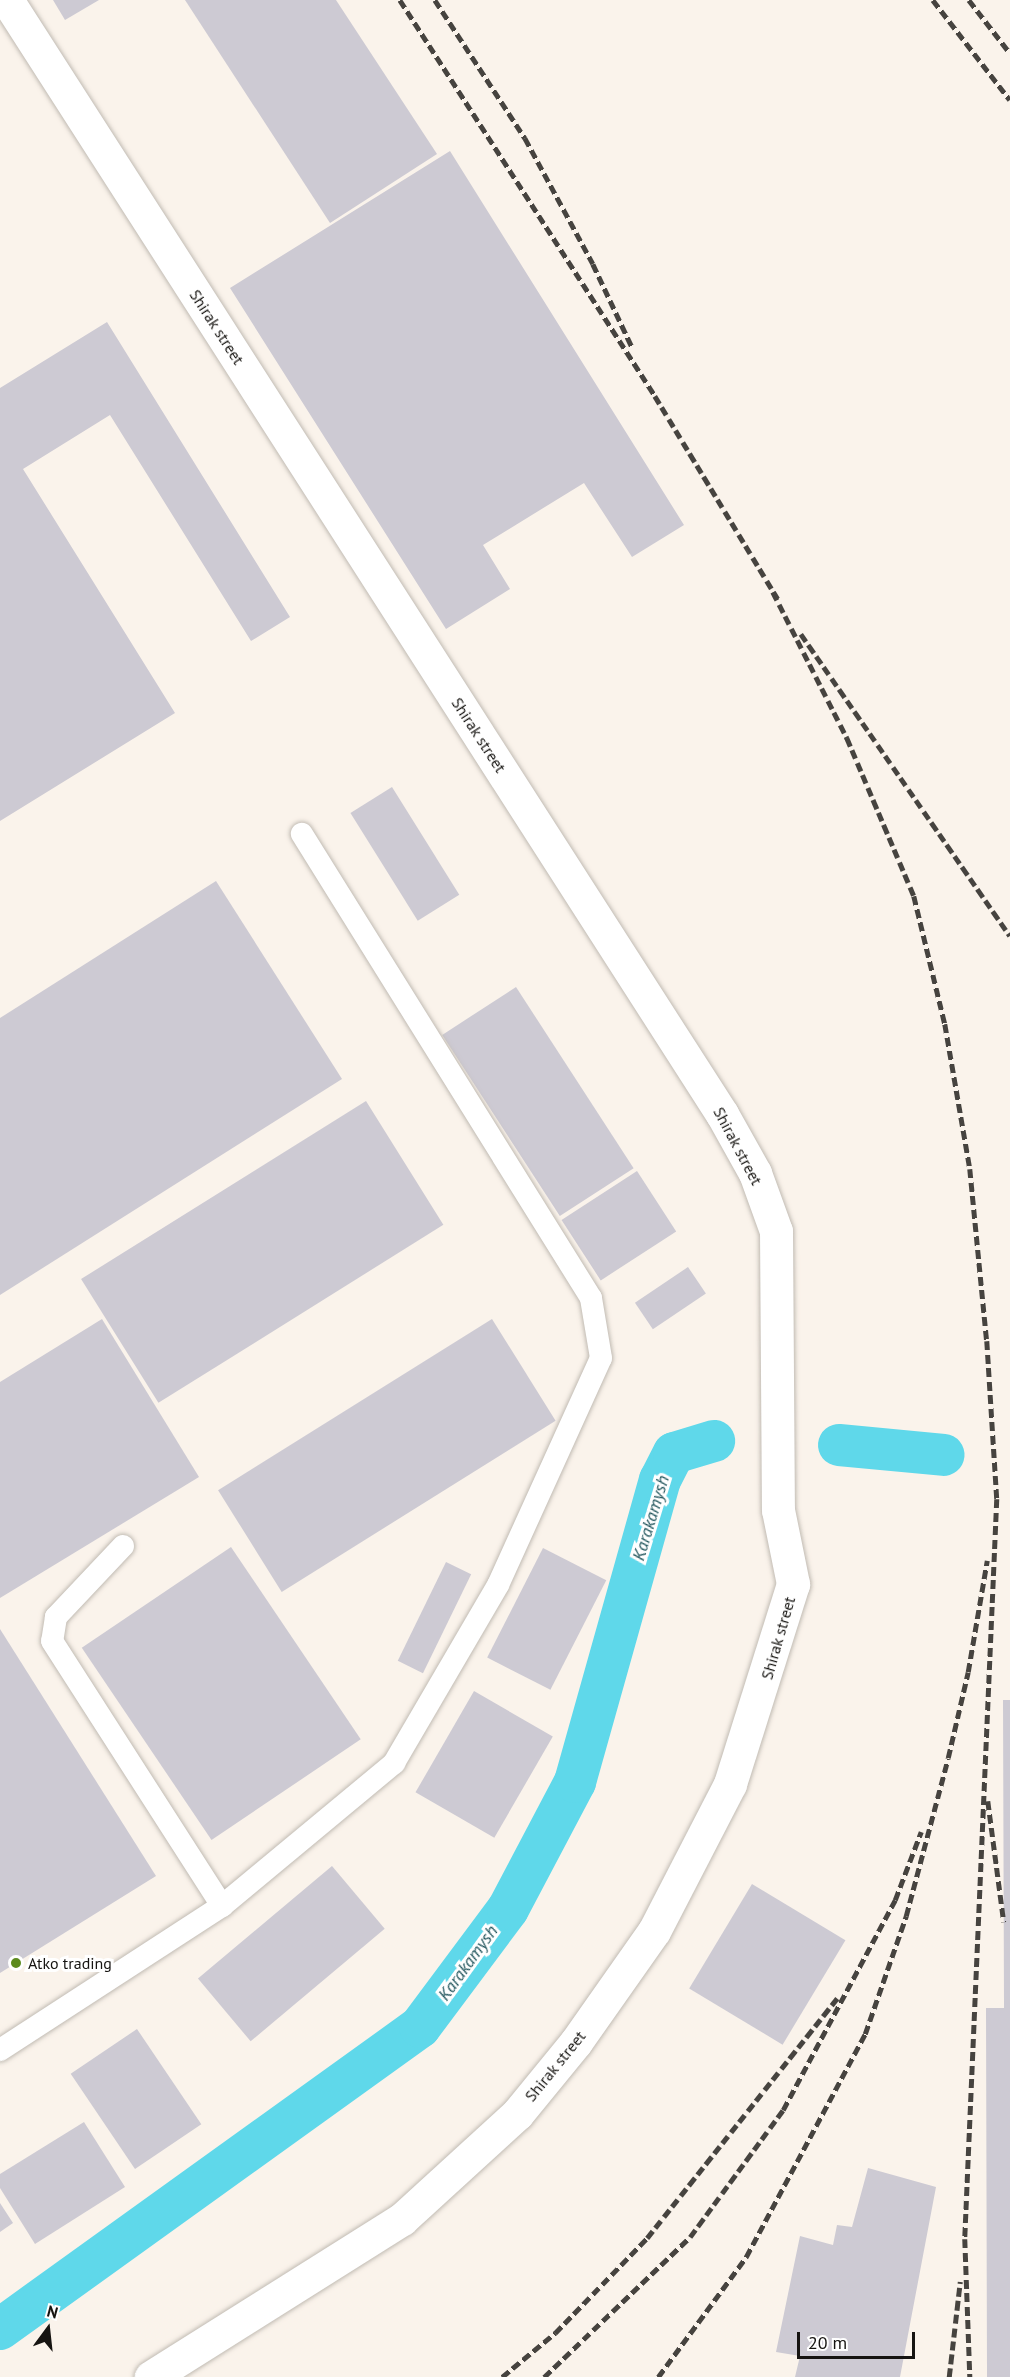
<!DOCTYPE html>
<style>
body{margin:0}
#map{position:relative;width:1010px;height:2377px;overflow:hidden;background:#faf3eb;font-family:"PT Sans",sans-serif}
div>[style]{position:absolute}
.canal>*{height:42px;margin:-21px;padding:0 21px;transform-origin:21px;border-radius:21px;background:#5fd8ea}
.building>*{inset:0;background:#cdcad3;transform-origin:0 0}
.roads{filter:drop-shadow(0 0 2px #c1bbb3) drop-shadow(0 0 2px #c1bbb3)}
.service>*{height:22px;margin:-11px;padding:0 11px;transform-origin:11px;border-radius:11px;background:#fff}
.minor>*{height:33px;margin:-16.5px;padding:0 16.5px;transform-origin:16.5px;border-radius:16.5px;background:#fff}
.rail>*{height:4.5px;margin-top:-2.25px;transform-origin:0;background:repeating-linear-gradient(90deg,#46433f 0 9px,transparent 0 13.5px)}
.dots>*{width:16px;height:16px;translate:-50% -50%;box-sizing:border-box;border:3px solid #fff;border-radius:50%}
span{translate:-50% -50%;white-space:nowrap;text-align:center;line-height:1.15;-webkit-text-stroke:6px #fff;paint-order:stroke}
.street-label{font-size:16px;color:#161411}
.poi-label{font-size:16px;color:#161411}
.left{translate:0 -50%;text-align:left}
.water-label{font-size:18px;color:#21555c;font-style:italic}
.north{position:absolute;left:18px;top:2299px;width:60px;height:60px;-webkit-text-stroke:4px #fff;paint-order:stroke;rotate:15deg;font-size:16px;font-weight:700;line-height:24px;text-align:center;color:#161411}
.north::after{content:'';display:block;margin:auto;width:21px;height:27px;background:#161411;clip-path:polygon(50% 0,100% 100%,50% 72%,0 100%)}
.scale{position:absolute;left:797px;top:2332px;width:118px;height:27px;box-sizing:border-box;border:3px solid #161411;border-top:0;padding-left:8px;font-size:18px;line-height:21px;white-space:nowrap;color:#161411;-webkit-text-stroke:4px #fff;paint-order:stroke}
</style>
<div id="map">
<div class="canal">
<div style="left:839px;top:1445px;width:105px;rotate:5.4deg"></div>
<div style="left:0;top:2329px;width:517px;rotate:-35.72deg"></div>
<div style="left:420px;top:2027px;width:147px;rotate:-53.3deg"></div>
<div style="left:508px;top:1909px;width:144px;rotate:-62.2deg"></div>
<div style="left:575px;top:1782px;width:314px;rotate:-74.3deg"></div>
<div style="left:660px;top:1480px;width:30px;rotate:-63deg"></div>
<div style="left:674px;top:1453px;width:42px;rotate:-16.7deg"></div>
</div>
<div class="building">
<div style="clip-path:polygon(53px 0,99px 0,65px 20px)"></div>
<div style="clip-path:polygon(185px 0,336px 0,437px 154px,330px 223px)"></div>
<div style="clip-path:polygon(450px 151px,684px 525px,632px 557px,584px 483px,483px 545px,510px 589px,446px 629px,230px 288px)"></div>
<div style="clip-path:polygon(107px 322px,290px 617px,251px 641px,110px 415px,23px 469px,175px 713px,0 821px,0 388px)"></div>
<div style="left:392px;top:787px;width:127px;height:49px;rotate:58deg"></div>
<div style="clip-path:polygon(216px 881px,342px 1079px,0 1295px,0 1018px)"></div>
<div style="left:516px;top:987px;width:216px;height:88px;rotate:57deg"></div>
<div style="left:366px;top:1101px;width:146px;height:336px;rotate:58deg"></div>
<div style="left:637px;top:1171px;width:72px;height:90px;rotate:57deg"></div>
<div style="left:688px;top:1267px;width:32px;height:64px;rotate:56deg"></div>
<div style="clip-path:polygon(102px 1319px,199px 1477px,0 1598px,0 1382px)"></div>
<div style="left:492px;top:1319px;width:120px;height:323px;rotate:58deg"></div>
<div style="left:231px;top:1547px;width:232px;height:180px;rotate:56deg"></div>
<div style="left:543px;top:1548px;width:71px;height:123px;rotate:27deg"></div>
<div style="left:446px;top:1562px;width:28px;height:110px;rotate:26deg"></div>
<div style="clip-path:polygon(0 1629px,156px 1876px,0 1973px)"></div>
<div style="left:474px;top:1691px;width:91px;height:117px;rotate:30deg"></div>
<div style="clip-path:polygon(1003px 1700px,1010px 1700px,1010px 2377px,987px 2377px,986px 2008px,1004px 2008px)"></div>
<div style="left:332px;top:1866px;width:82px;height:175px;rotate:50deg"></div>
<div style="left:752px;top:1884px;width:109px;height:122px;rotate:31deg"></div>
<div style="left:137px;top:2029px;width:115px;height:80px;rotate:56deg"></div>
<div style="clip-path:polygon(84px 2122px,125px 2187px,35px 2244px,0 2188px,0 2174px)"></div>
<div style="clip-path:polygon(868px 2168px,936px 2187px,900px 2377px,795px 2377px,800px 2356px,776px 2352px,800px 2236px,833px 2245px,837px 2225px,852px 2227px)"></div>
<div style="clip-path:polygon(0 2203px,13px 2223px,0 2232px)"></div>
</div>
<div class="roads">
<div class="service">
<div style="left:123px;top:1546px;width:98px;rotate:133.3deg"></div>
<div style="left:56px;top:1617px;width:24px;rotate:99deg"></div>
<div style="left:52px;top:1641px;width:315px;rotate:57.3deg"></div>
<div style="left:0;top:2050px;width:265px;rotate:-33deg"></div>
<div style="left:222px;top:1906px;width:224px;rotate:-39.7deg"></div>
<div style="left:394px;top:1763px;width:206px;rotate:-59.7deg"></div>
<div style="left:498px;top:1585px;width:249px;rotate:-65.6deg"></div>
<div style="left:601px;top:1358px;width:61px;rotate:-99.5deg"></div>
<div style="left:591px;top:1298px;width:547px;rotate:-121.92deg"></div>
</div>
<div class="minor">
<div style="left:7px;top:0;width:1324px;rotate:57.31deg"></div>
<div style="left:722px;top:1114px;width:68px;rotate:60.8deg"></div>
<div style="left:755px;top:1173px;width:62px;rotate:70.1deg"></div>
<div style="left:776px;top:1231px;width:279px;rotate:89.6deg"></div>
<div style="left:778px;top:1510px;width:76px;rotate:78.5deg"></div>
<div style="left:793px;top:1584px;width:210px;rotate:107.5deg"></div>
<div style="left:730px;top:1784px;width:165px;rotate:117.3deg"></div>
<div style="left:654px;top:1931px;width:136px;rotate:125.1deg"></div>
<div style="left:576px;top:2042px;width:93px;rotate:129.3deg"></div>
<div style="left:517px;top:2114px;width:156px;rotate:137.6deg"></div>
<div style="left:402px;top:2219px;width:297px;rotate:147.8deg"></div>
</div>
</div>
<div class="rail">
<div style="left:400px;top:0;width:471px;rotate:57.2deg"></div>
<div style="left:655px;top:396px;width:237px;rotate:58.8deg"></div>
<div style="left:435px;top:0;width:165px;rotate:56.9deg"></div>
<div style="left:525px;top:138px;width:143px;rotate:61.6deg"></div>
<div style="left:593px;top:264px;width:94px;rotate:64.8deg"></div>
<div style="left:933px;top:0;width:126px;rotate:52.4deg"></div>
<div style="left:969px;top:0;width:67px;rotate:52.3deg"></div>
<div style="left:773px;top:592px;width:164px;rotate:63.1deg"></div>
<div style="left:847px;top:738px;width:172px;rotate:67deg"></div>
<div style="left:914px;top:896px;width:132px;rotate:76.4deg"></div>
<div style="left:945px;top:1024px;width:147px;rotate:80.2deg"></div>
<div style="left:970px;top:1169px;width:173px;rotate:84.4deg"></div>
<div style="left:987px;top:1341px;width:158px;rotate:86.4deg"></div>
<div style="left:997px;top:1499px;width:741px;rotate:92.48deg"></div>
<div style="left:965px;top:2239px;width:138px;rotate:87.9deg"></div>
<div style="left:801px;top:634px;width:367px;rotate:55.3deg"></div>
<div style="left:988px;top:1801px;width:122px;rotate:82.5deg"></div>
<div style="left:502px;top:2377px;width:69px;rotate:-39.7deg"></div>
<div style="left:555px;top:2333px;width:132px;rotate:-45.9deg"></div>
<div style="left:647px;top:2238px;width:306px;rotate:-51.6deg"></div>
<div style="left:544px;top:2377px;width:202px;rotate:-43.8deg"></div>
<div style="left:690px;top:2237px;width:157px;rotate:-53.8deg"></div>
<div style="left:783px;top:2110px;width:238px;rotate:-61.9deg"></div>
<div style="left:895px;top:1900px;width:73px;rotate:-69.1deg"></div>
<div style="left:658px;top:2377px;width:149px;rotate:-53.7deg"></div>
<div style="left:746px;top:2257px;width:253px;rotate:-61.9deg"></div>
<div style="left:865px;top:2034px;width:125px;rotate:-70.8deg"></div>
<div style="left:906px;top:1916px;width:163px;rotate:-75.1deg"></div>
<div style="left:948px;top:1758px;width:88px;rotate:-76.9deg"></div>
<div style="left:968px;top:1672px;width:113px;rotate:-80.3deg"></div>
<div style="left:949px;top:2377px;width:96px;rotate:-83.4deg"></div>
</div>
<div class="dots">
<div style="left:16px;top:1963px;background:#5c8a1d"></div>
</div>
<div class="street-label">
<span style="left:217px;top:327px;rotate:57deg">Shirak street</span>
<span style="left:479px;top:735px;rotate:57deg">Shirak street</span>
<span style="left:738px;top:1146px;rotate:62deg">Shirak street</span>
<span style="left:778px;top:1638px;rotate:-74deg">Shirak street</span>
<span style="left:555px;top:2066px;rotate:-51deg">Shirak street</span>
</div>
<div class="poi-label">
<span class="left" style="left:28px;top:1963px">Atko trading</span>
</div>
<div class="water-label">
<span style="left:651px;top:1518px;rotate:-73deg">Karakamysh</span>
<span style="left:468px;top:1963px;rotate:-54deg">Karakamysh</span>
</div>
<div class="north">N</div>
<div class="scale">20 m</div>
</div>
